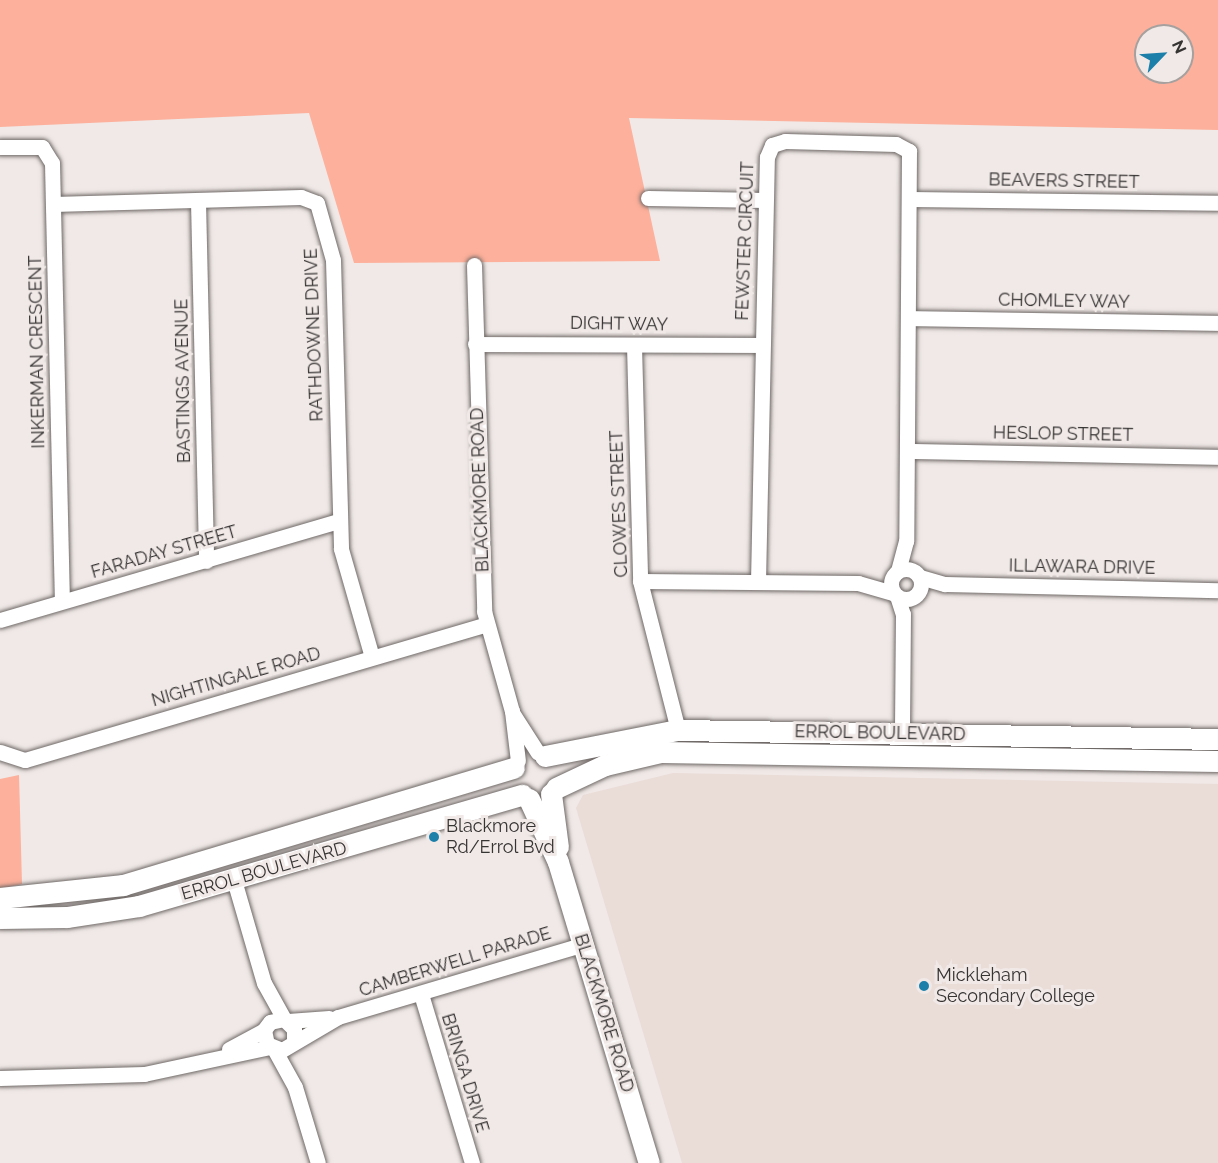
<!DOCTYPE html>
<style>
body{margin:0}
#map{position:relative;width:1218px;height:1163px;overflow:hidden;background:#f0e9e7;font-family:Raleway,sans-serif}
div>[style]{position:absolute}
.built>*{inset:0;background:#eadcd7}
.green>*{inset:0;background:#fdb09b}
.roads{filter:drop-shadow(0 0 2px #6e6866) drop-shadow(0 0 2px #6e6866)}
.street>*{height:15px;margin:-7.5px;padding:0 7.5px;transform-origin:7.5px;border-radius:7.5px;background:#fff}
.street>.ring{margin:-7.5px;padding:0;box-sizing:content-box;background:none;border:15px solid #fff;border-radius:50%}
.secondary>*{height:21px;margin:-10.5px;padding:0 10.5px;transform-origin:10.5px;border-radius:10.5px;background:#fff}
.dots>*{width:16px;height:16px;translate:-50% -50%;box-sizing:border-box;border:3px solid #f0e9e7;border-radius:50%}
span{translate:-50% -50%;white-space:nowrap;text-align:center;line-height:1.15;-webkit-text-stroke:6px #f0e9e7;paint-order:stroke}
.street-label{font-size:18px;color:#363333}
.poi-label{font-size:18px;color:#363333}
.left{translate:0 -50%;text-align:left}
.north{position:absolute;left:1134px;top:24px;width:60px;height:60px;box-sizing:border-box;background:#f0e9e7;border:2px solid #a6a09f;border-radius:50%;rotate:65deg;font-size:16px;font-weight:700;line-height:24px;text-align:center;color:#363333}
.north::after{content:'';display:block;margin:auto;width:21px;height:27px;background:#1b7faa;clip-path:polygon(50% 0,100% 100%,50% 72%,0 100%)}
</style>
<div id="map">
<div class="built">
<div style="clip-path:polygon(673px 773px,1218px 784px,1218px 1163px,682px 1163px,576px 808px,583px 795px)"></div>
</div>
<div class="green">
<div style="clip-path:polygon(evenodd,0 0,1218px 0,1218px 130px,629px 118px,660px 261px,354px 263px,309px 113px,0 127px,0 0,1146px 36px,1182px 36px,1182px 72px,1146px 72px,1146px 36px)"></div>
<div style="clip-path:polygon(19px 775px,22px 884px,0 889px,0 779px)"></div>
</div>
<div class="roads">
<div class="street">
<div style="left:0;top:147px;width:42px"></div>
<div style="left:42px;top:147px;width:19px;rotate:58deg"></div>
<div style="left:52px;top:163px;width:438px;rotate:88.7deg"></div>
<div style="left:648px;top:198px;width:117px;rotate:1deg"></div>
<div style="left:910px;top:199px;width:308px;rotate:0.7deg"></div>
<div style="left:198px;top:201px;width:360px;rotate:88.7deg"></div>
<div style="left:53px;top:204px;width:248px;rotate:-1.6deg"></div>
<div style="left:301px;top:197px;width:17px;rotate:21deg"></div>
<div style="left:317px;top:203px;width:59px;rotate:74.3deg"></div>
<div style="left:333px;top:260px;width:289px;rotate:88.4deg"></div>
<div style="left:341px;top:549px;width:112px;rotate:74deg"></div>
<div style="left:474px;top:265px;width:346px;rotate:88.3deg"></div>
<div style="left:484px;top:611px;width:104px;rotate:74.4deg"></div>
<div style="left:512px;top:711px;width:50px;rotate:83.2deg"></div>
<div style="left:910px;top:318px;width:308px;rotate:0.9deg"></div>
<div style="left:475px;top:344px;width:287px;rotate:0.2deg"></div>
<div style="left:634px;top:345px;width:236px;rotate:88.5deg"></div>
<div style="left:640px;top:581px;width:154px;rotate:75.7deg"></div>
<div style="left:908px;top:451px;width:310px;rotate:1.1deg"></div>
<div class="ring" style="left:891px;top:569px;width:15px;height:15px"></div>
<div style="left:920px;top:577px;width:26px;rotate:16deg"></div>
<div style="left:945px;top:584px;width:273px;rotate:1.3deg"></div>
<div style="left:640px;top:581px;width:218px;rotate:0.5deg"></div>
<div style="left:858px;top:583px;width:36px;rotate:16deg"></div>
<div style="left:758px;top:582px;width:425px;rotate:-88.8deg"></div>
<div style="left:767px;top:157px;width:13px;rotate:-67deg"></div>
<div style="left:772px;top:145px;width:14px;rotate:-17deg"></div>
<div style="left:785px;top:141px;width:111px;rotate:1.5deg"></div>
<div style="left:896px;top:144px;width:15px;rotate:28deg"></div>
<div style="left:909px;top:151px;width:390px;rotate:90.4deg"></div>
<div style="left:906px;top:541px;width:31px;rotate:105deg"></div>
<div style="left:897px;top:596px;width:19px;rotate:72deg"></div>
<div style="left:903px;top:614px;width:120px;rotate:90.5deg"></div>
<div style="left:0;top:620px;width:353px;rotate:-16.3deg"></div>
<div style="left:513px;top:714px;width:46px;rotate:57.3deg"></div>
<div style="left:0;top:752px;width:26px;rotate:18deg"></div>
<div style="left:25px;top:760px;width:481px;rotate:-16.4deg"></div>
<div style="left:234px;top:880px;width:107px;rotate:73.8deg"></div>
<div style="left:264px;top:983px;width:41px;rotate:60.9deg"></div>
<div style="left:421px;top:994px;width:177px;rotate:73.2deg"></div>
<div style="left:288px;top:1021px;width:41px;rotate:-4.2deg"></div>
<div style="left:294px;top:1040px;width:11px;rotate:-90deg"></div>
<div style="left:294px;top:1029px;width:14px;rotate:-135deg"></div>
<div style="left:284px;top:1019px;width:14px;rotate:168deg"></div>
<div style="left:270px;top:1022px;width:10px;rotate:127deg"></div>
<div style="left:264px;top:1030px;width:14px;rotate:78deg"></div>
<div style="left:267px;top:1044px;width:16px;rotate:22deg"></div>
<div style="left:282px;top:1050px;width:65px;rotate:-30.5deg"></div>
<div style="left:338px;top:1017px;width:257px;rotate:-16.5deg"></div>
<div style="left:229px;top:1049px;width:40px;rotate:-28deg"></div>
<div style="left:274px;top:1049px;width:43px;rotate:61.1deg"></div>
<div style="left:295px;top:1087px;width:79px;rotate:73.2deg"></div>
<div style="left:0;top:1078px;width:144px;rotate:-1.6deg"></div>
<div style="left:144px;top:1074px;width:129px;rotate:-12.1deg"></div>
</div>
<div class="secondary">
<div style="left:545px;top:756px;width:136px;rotate:-11.1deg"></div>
<div style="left:678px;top:730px;width:540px;rotate:0.95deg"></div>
<div style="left:556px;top:788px;width:54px;rotate:-25.1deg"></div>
<div style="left:605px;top:765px;width:57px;rotate:-13.1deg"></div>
<div style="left:661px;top:752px;width:557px;rotate:0.93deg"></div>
<div style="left:551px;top:794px;width:53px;rotate:82.5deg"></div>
<div style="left:529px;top:799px;width:69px;rotate:65.3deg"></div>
<div style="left:558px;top:862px;width:314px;rotate:73.2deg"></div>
<div style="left:0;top:898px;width:124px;rotate:-6deg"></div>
<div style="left:123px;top:885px;width:408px;rotate:-16.7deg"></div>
<div style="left:0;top:918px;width:67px;rotate:-0.9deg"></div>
<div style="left:67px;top:917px;width:73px;rotate:-8.7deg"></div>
<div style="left:139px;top:906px;width:399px;rotate:-16.2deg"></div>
</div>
</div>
<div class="dots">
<div style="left:434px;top:837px;background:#1b7faa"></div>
<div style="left:924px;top:986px;background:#1b7faa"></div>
</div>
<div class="street-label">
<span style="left:1064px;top:181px;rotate:1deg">BEAVERS STREET</span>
<span style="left:745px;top:241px;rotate:-88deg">FEWSTER CIRCUIT</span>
<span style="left:1064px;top:301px;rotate:1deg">CHOMLEY WAY</span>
<span style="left:619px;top:324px;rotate:1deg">DIGHT WAY</span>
<span style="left:314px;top:335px;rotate:-92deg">RATHDOWNE DRIVE</span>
<span style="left:37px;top:352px;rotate:-91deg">INKERMAN CRESCENT</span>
<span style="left:183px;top:381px;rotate:-91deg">BASTINGS AVENUE</span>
<span style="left:1063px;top:434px;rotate:1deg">HESLOP STREET</span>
<span style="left:480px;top:490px;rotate:-92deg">BLACKMORE ROAD</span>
<span style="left:619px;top:504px;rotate:-92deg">CLOWES STREET</span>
<span style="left:164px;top:552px;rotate:-16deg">FARADAY STREET</span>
<span style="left:1082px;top:567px;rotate:1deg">ILLAWARA DRIVE</span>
<span style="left:236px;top:677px;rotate:-16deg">NIGHTINGALE ROAD</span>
<span style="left:880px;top:733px;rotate:1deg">ERROL BOULEVARD</span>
<span style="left:264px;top:871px;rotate:-16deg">ERROL BOULEVARD</span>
<span style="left:455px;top:962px;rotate:-17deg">CAMBERWELL PARADE</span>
<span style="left:604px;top:1013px;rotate:73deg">BLACKMORE ROAD</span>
<span style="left:465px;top:1073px;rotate:73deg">BRINGA DRIVE</span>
</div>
<div class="poi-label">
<span class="left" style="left:446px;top:837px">Blackmore<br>Rd/Errol Bvd</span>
<span class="left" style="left:936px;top:986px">Mickleham<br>Secondary College</span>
</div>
<div class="north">N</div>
</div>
